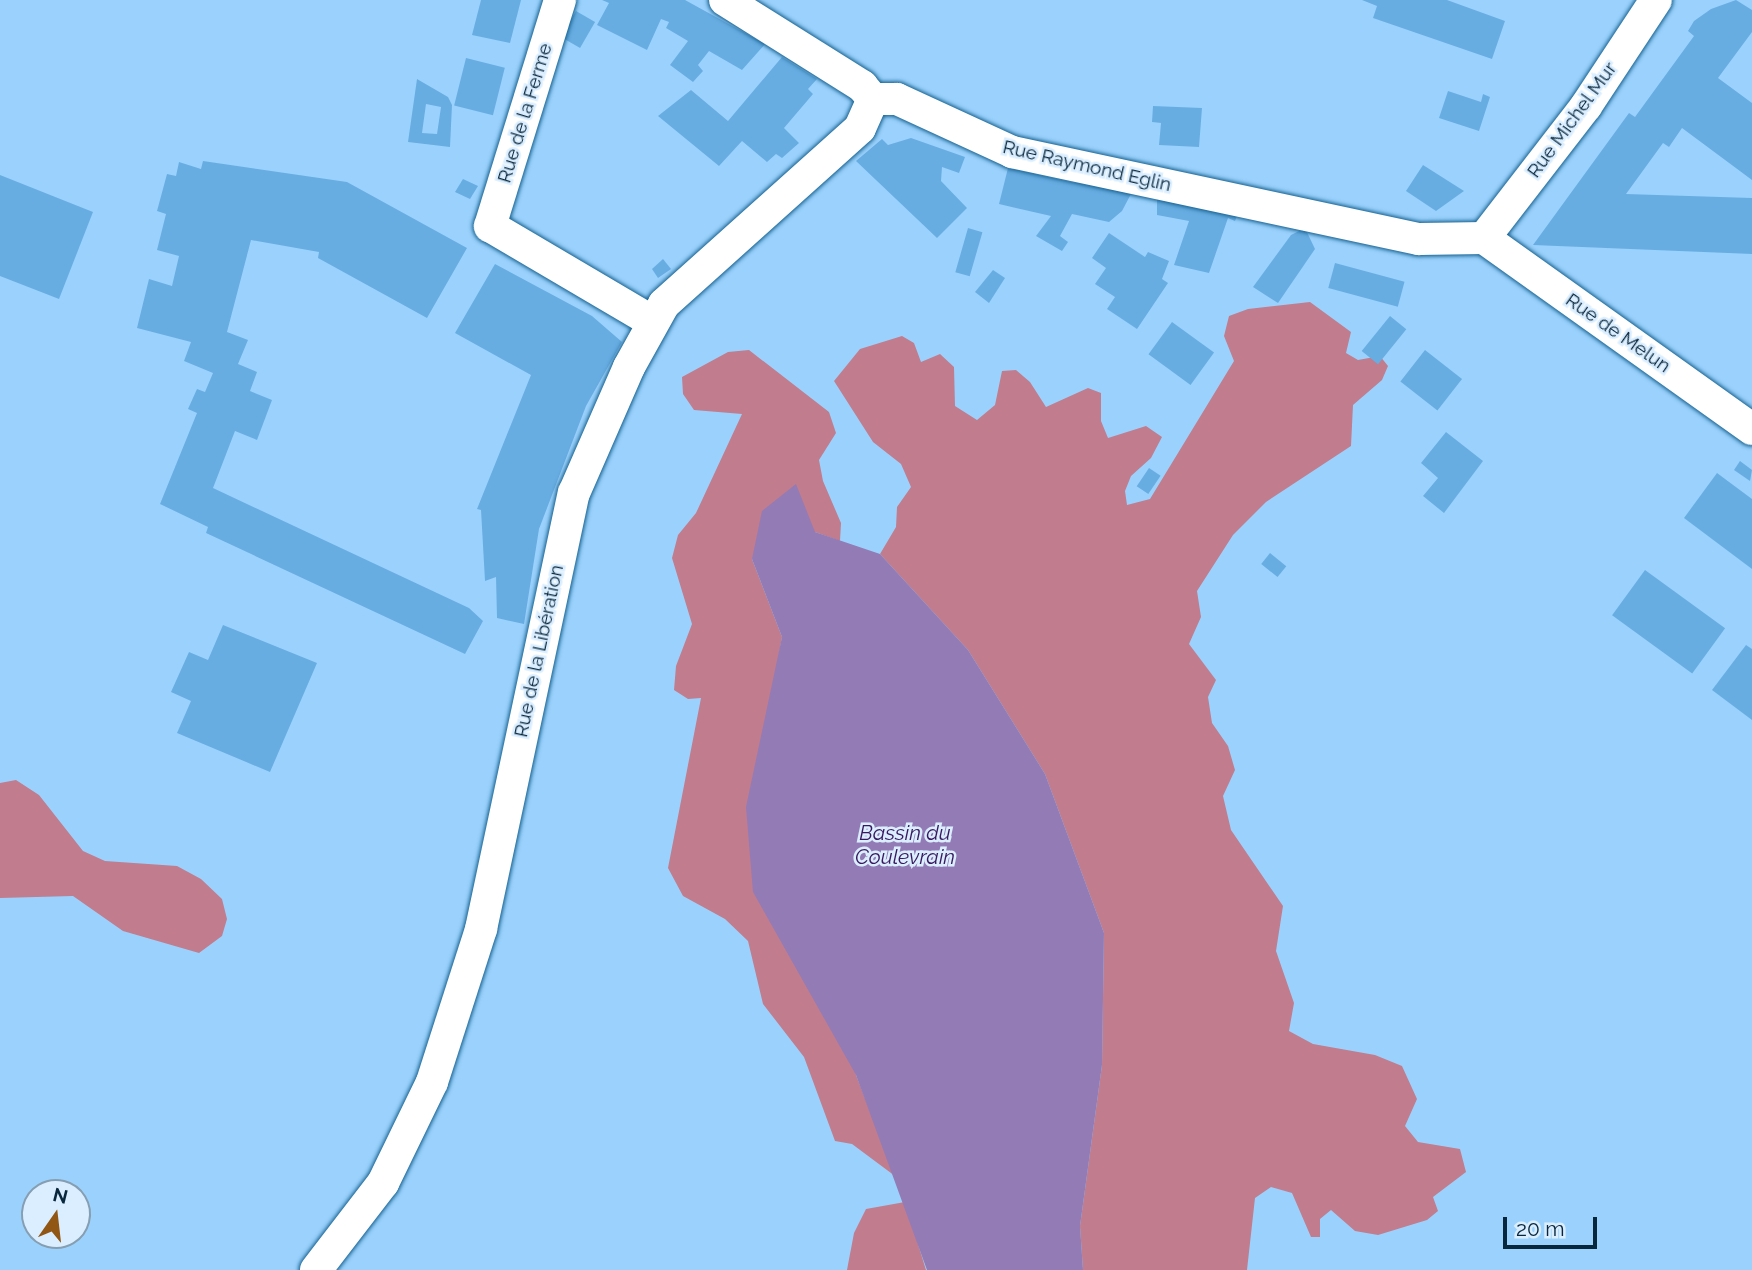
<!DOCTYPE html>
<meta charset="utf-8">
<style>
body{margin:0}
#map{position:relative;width:1752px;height:1270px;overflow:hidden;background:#9bd2fd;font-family:Raleway,sans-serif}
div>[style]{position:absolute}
.forest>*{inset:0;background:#c17c8e}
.water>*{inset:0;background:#937bb5}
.building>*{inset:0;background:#68ade2;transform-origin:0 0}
.roads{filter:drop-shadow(0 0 2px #156191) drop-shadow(0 0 2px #156191)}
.minor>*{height:32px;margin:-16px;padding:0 16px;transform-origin:16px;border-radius:16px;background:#fff}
span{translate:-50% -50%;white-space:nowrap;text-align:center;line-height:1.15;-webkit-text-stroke:5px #daeeff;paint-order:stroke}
.street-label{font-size:19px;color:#09273c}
.water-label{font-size:21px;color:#3b185e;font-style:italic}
.north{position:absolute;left:21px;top:1179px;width:70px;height:70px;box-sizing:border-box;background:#daeeff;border:2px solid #869eb1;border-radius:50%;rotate:14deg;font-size:19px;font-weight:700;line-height:28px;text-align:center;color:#09273c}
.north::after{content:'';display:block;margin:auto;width:24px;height:32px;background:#915614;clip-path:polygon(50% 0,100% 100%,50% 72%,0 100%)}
.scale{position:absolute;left:1503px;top:1217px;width:94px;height:32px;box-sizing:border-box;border:4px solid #09273c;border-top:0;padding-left:9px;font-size:21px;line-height:24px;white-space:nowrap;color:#09273c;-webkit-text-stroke:5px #daeeff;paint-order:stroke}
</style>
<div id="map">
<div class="forest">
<div style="clip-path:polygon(1310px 302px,1351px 332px,1346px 353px,1358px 360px,1380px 356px,1388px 366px,1382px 380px,1353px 405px,1351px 446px,1266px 502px,1233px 535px,1197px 591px,1201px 617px,1189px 644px,1216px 680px,1208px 697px,1212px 723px,1228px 746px,1235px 770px,1223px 796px,1231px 830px,1283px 906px,1276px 951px,1294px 1003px,1289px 1031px,1313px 1044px,1375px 1055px,1402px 1066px,1417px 1099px,1405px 1126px,1418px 1142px,1460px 1149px,1466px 1172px,1433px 1197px,1438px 1211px,1427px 1220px,1378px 1235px,1355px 1231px,1331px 1210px,1320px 1219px,1320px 1237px,1311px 1237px,1292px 1193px,1271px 1187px,1255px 1198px,1247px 1270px,1083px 1270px,1080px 1226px,1102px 1065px,1104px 933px,1045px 774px,968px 650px,880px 554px,896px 527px,897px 507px,911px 487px,901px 464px,873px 442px,834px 381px,860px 349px,902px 336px,914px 343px,921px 362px,940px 354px,954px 367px,955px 406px,977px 420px,995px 405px,1002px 371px,1016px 370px,1030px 382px,1046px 407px,1088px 388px,1101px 393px,1101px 421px,1108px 438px,1146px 426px,1162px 437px,1151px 458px,1131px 476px,1125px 491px,1127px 505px,1150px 499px,1234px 361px,1224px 336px,1229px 316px,1248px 309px)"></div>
<div style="clip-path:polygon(749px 350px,829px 412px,836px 433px,819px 460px,823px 481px,841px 523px,840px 541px,815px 532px,752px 559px,782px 637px,771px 701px,856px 1075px,895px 1176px,852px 1144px,835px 1141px,804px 1057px,763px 1004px,748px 941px,725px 919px,683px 896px,668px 868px,701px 698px,688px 699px,674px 690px,676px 666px,692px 624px,672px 558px,678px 535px,696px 513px,742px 414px,694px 410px,683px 394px,682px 377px,728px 352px)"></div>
<div style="clip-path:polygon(16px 780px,39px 795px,83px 851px,105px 861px,177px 866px,201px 879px,222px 899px,227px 919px,222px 936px,199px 953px,123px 931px,73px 896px,0 898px,0 783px)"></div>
<div style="clip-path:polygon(905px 1202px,926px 1270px,847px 1270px,854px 1233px,866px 1209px)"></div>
</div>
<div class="water">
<div style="clip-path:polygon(796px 484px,815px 532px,880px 554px,968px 650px,1045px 774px,1104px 933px,1102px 1065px,1080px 1226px,1083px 1270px,927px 1270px,856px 1075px,753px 892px,746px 807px,782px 637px,752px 559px,762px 511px)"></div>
</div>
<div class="building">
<div style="clip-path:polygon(481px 0,521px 0,510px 43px,472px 35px)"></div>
<div style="clip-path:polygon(602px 0,685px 0,765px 44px,742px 70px,709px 51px,698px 65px,703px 71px,693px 82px,670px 65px,688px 41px,666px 28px,669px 22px,661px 19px,647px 50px,597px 25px,609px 3px)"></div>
<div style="clip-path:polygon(1362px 0,1447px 0,1505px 21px,1492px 59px,1373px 18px,1377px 6px)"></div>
<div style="clip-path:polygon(1736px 0,1752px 10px,1752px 32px,1718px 78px,1752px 103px,1752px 180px,1682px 128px,1669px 147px,1663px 143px,1626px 194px,1752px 198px,1752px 254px,1533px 245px,1629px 113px,1635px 117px,1694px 36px,1688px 31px,1694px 21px,1711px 9px)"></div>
<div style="left:576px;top:11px;width:22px;height:30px;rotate:30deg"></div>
<div style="clip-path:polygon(782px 57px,817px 79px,808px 89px,813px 94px,784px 128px,799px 143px,782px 158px,776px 154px,767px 162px,742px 141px,719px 166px,658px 116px,691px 90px,728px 121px)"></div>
<div style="left:466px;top:58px;width:40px;height:49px;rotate:14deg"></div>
<div style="clip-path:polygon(evenodd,417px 79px,448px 97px,452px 105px,450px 147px,408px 142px,417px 79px,426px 104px,441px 107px,437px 134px,422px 133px,426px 104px)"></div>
<div style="clip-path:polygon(1448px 91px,1481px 102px,1483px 94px,1490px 97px,1479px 131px,1439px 118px)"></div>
<div style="clip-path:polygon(1153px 106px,1202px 108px,1199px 147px,1159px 145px,1161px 123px,1152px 122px)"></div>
<div style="clip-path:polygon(911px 138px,965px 157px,959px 173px,942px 167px,941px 181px,967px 208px,937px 238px,856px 161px,882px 139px,888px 145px)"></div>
<div style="clip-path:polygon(203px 161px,347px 182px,467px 248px,427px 318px,318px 258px,319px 252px,251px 240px,227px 332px,248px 340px,238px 364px,257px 372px,250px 391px,272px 400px,257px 440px,235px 431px,213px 488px,469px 608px,483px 621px,465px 654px,206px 533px,208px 527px,160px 504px,197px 413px,188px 409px,197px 389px,205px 392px,213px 373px,184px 361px,191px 342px,137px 328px,149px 279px,172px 286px,179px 256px,157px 250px,166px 214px,157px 211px,167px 174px,176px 176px,179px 162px,201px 169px)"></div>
<div style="clip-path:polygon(1423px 165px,1464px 191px,1436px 211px,1406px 191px)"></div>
<div style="clip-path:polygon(1008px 168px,1071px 182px,1132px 192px,1122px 211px,1109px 222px,1072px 214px,1060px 236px,1068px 242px,1062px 251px,1036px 236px,1051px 216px,999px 204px)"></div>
<div style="clip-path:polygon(0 175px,93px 212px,59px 299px,0 276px)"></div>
<div style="clip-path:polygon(463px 179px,478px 186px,470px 199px,455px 192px)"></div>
<div style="clip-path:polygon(1157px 197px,1238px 213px,1235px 221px,1228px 218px,1209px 273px,1174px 265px,1189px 221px,1157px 215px)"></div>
<div style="left:968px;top:228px;width:15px;height:46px;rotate:16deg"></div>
<div style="clip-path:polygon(1305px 228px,1315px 249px,1278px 303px,1253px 287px,1291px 235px)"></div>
<div style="clip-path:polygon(1109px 233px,1145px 257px,1148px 252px,1169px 261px,1162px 279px,1168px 283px,1137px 329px,1107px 309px,1115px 297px,1095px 284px,1106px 268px,1092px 258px)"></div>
<div style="clip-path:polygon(663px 259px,671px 269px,658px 278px,652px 269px)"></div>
<div style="left:1335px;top:263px;width:72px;height:26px;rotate:15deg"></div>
<div style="clip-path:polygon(495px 264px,592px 316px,622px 342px,586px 406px,539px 529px,524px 624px,497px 618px,496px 577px,485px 581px,481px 510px,477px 509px,531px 375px,455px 333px)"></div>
<div style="clip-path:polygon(993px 270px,1005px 278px,989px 303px,975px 292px)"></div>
<div style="left:1390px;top:316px;width:21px;height:45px;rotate:39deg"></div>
<div style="left:1172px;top:322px;width:52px;height:40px;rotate:36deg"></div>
<div style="left:1425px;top:350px;width:47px;height:40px;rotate:38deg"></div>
<div style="clip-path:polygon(1446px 432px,1483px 461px,1444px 513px,1423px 496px,1438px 478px,1421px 463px)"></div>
<div style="clip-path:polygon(1740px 461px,1752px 470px,1750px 481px,1734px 470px)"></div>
<div style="left:1149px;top:468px;width:14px;height:22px;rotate:34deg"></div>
<div style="clip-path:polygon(1717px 473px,1752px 499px,1752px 569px,1684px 518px)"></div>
<div style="left:1270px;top:553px;width:21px;height:14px;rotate:39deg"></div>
<div style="left:1645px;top:570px;width:99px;height:56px;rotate:36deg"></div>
<div style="clip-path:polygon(223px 625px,317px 663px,270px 772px,177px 733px,191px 701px,171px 692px,189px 652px,208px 660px)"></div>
<div style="clip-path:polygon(1746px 645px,1752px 649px,1752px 720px,1712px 690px)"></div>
</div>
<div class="roads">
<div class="minor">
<div style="left:560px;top:0;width:237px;rotate:107.2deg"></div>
<div style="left:490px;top:226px;width:189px;rotate:30.5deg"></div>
<div style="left:725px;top:0;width:162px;rotate:32.1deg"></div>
<div style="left:862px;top:86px;width:17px;rotate:50deg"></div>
<div style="left:873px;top:99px;width:24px"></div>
<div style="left:897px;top:99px;width:127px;rotate:24.7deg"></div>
<div style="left:1012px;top:152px;width:416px;rotate:12.1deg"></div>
<div style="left:1419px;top:239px;width:65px;rotate:-0.9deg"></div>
<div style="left:1484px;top:238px;width:329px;rotate:35.5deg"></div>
<div style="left:1484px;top:238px;width:167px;rotate:-52.3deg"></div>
<div style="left:1586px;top:106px;width:127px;rotate:-56.6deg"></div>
<div style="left:316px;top:1270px;width:110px;rotate:-52.4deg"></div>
<div style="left:383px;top:1183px;width:112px;rotate:-64.1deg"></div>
<div style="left:432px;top:1082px;width:161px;rotate:-72.2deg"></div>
<div style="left:481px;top:929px;width:446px;rotate:-78deg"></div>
<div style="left:574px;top:493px;width:137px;rotate:-66.4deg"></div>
<div style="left:629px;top:367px;width:72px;rotate:-60.9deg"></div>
<div style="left:664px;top:304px;width:263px;rotate:-41.9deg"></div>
<div style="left:860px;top:128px;width:32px;rotate:-66deg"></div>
</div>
</div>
<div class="street-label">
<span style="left:525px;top:113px;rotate:-73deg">Rue de la Ferme</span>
<span style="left:1572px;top:120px;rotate:-54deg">Rue Michel Mur</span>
<span style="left:1087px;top:166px;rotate:13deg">Rue Raymond Eglin</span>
<span style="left:1618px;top:333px;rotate:35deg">Rue de Melun</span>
<span style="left:539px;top:651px;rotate:-78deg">Rue de la Libération</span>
</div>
<div class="water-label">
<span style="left:905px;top:845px">Bassin du<br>Coulevrain</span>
</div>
<div class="north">N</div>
<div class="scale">20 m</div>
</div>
